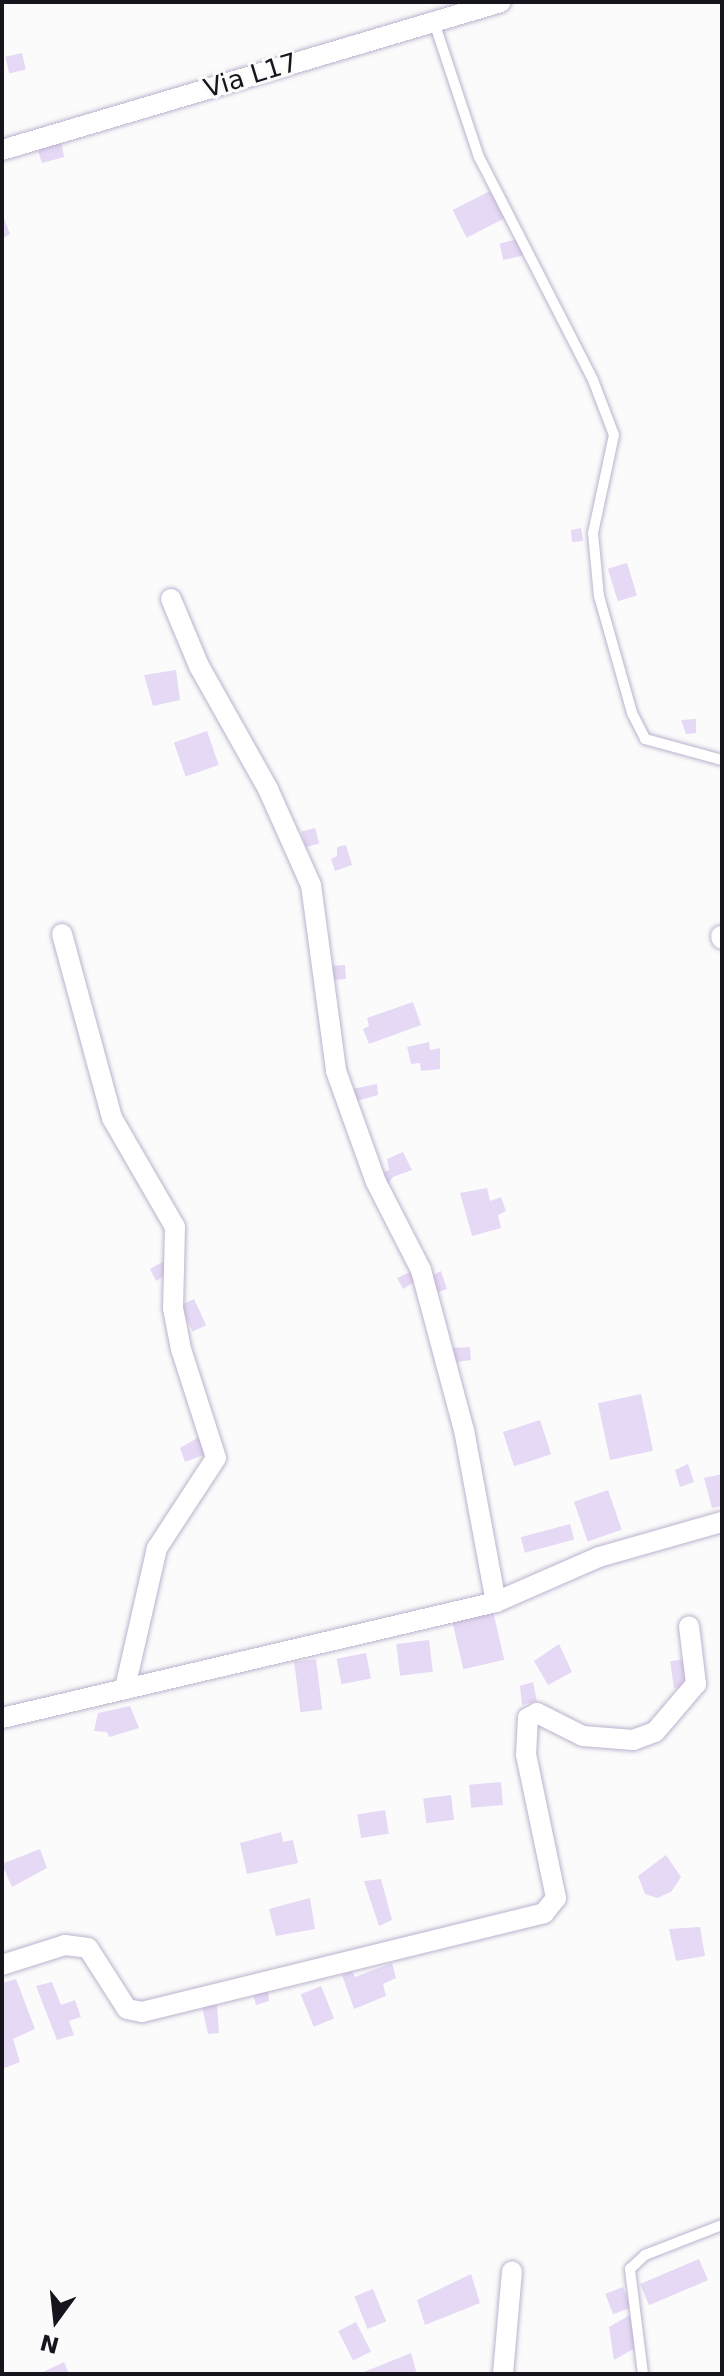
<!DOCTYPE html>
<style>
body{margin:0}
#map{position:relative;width:724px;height:2376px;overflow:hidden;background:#fbfbfb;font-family:"DejaVu Sans",sans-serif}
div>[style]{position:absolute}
.building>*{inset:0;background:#e5d9f5;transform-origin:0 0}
.roads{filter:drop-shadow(0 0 2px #bcb1cd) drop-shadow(0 0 2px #bcb1cd)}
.lane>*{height:10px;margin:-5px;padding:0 5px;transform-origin:5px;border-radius:5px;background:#fff}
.street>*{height:20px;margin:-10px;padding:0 10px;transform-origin:10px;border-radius:10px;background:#fff}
span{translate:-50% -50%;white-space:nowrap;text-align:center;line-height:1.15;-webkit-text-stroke:6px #fbfbfb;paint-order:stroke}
.street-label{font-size:26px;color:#18141e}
.frame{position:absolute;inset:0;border:4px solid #18141e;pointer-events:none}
.north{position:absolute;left:16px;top:2280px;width:80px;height:80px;-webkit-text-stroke:6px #fbfbfb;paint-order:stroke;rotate:195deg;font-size:22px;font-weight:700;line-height:32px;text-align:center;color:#18141e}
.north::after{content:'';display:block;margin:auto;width:28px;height:36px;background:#18141e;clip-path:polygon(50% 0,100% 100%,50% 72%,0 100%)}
</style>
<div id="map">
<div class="building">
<div style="left:22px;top:53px;width:17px;height:17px;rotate:77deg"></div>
<div style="clip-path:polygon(61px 140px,64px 157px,42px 163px,37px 148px)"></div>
<div style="left:490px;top:191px;width:31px;height:42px;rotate:63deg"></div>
<div style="clip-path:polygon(2px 213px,10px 234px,2px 239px)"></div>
<div style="left:519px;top:239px;width:17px;height:20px;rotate:77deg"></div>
<div style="clip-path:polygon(581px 528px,583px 541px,572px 542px,571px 530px)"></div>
<div style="left:627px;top:563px;width:34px;height:20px;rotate:73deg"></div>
<div style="clip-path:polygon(176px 670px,180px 700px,153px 706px,144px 675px)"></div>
<div style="clip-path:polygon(696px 719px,696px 733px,686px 734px,681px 720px)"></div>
<div style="left:207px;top:731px;width:36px;height:35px;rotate:71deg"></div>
<div style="left:315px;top:828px;width:16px;height:14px;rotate:75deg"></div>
<div style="clip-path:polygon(346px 845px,352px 865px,335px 871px,331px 859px,337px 856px,337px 847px)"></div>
<div style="left:345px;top:965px;width:14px;height:15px;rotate:86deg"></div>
<div style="clip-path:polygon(413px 1002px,421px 1025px,369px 1044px,363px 1029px,369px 1026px,367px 1018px)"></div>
<div style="clip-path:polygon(429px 1042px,430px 1050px,440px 1048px,440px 1069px,421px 1071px,420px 1063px,411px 1064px,407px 1047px)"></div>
<div style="clip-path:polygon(377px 1084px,378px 1095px,357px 1101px,352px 1089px)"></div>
<div style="clip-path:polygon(403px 1152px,412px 1170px,393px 1177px,386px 1187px,381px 1173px,389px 1170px,387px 1159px)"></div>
<div style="clip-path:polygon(487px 1188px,490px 1201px,501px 1197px,506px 1211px,498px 1215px,501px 1228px,472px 1236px,460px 1193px)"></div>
<div style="clip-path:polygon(164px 1261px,169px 1273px,156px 1281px,150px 1269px)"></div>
<div style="clip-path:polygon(441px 1271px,447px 1289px,436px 1293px,429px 1277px)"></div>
<div style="clip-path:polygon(410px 1272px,414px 1282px,403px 1289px,397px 1278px)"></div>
<div style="left:194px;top:1299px;width:29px;height:15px;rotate:65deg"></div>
<div style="clip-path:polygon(470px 1347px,471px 1360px,456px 1362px,452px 1348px)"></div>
<div style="left:641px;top:1394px;width:58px;height:44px;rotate:78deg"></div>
<div style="left:540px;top:1420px;width:36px;height:39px;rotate:72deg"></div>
<div style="clip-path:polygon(199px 1437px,206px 1454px,185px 1462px,180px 1448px)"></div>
<div style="clip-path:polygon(688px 1464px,694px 1482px,680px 1487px,675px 1470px)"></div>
<div style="clip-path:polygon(722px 1474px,722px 1506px,712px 1508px,704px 1478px)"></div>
<div style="left:608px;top:1490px;width:42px;height:36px;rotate:71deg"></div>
<div style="left:570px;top:1524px;width:16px;height:51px;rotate:75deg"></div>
<div style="left:493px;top:1611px;width:50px;height:42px;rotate:77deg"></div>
<div style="left:429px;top:1640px;width:32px;height:33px;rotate:83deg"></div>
<div style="clip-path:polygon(559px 1644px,572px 1672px,548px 1685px,534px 1661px)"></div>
<div style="left:366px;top:1653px;width:26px;height:30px;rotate:79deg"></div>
<div style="left:316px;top:1659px;width:51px;height:22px;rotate:83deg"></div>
<div style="left:686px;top:1659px;width:27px;height:16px;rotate:82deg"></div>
<div style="clip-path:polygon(533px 1682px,537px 1701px,522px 1705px,520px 1686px)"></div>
<div style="clip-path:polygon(130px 1706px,139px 1728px,109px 1737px,107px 1732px,94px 1731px,98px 1713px)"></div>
<div style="left:501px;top:1782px;width:23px;height:32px;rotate:85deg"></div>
<div style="left:451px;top:1795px;width:25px;height:28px;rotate:83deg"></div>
<div style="left:385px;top:1810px;width:24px;height:28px;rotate:81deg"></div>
<div style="clip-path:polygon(281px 1832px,283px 1842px,293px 1840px,298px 1863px,247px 1874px,240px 1843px)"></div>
<div style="clip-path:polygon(40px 1849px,47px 1868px,12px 1887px,2px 1864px)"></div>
<div style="clip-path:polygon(666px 1855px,681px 1877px,671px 1892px,657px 1898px,645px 1894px,638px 1876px)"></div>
<div style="clip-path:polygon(381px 1879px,392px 1920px,379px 1926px,364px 1881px)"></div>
<div style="clip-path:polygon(310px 1898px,315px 1929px,276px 1936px,269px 1909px)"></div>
<div style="clip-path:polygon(700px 1927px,705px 1956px,676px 1961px,669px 1929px)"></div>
<div style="clip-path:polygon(392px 1963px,396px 1978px,383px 1984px,386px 1996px,354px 2009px,342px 1975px,352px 1971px,355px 1977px)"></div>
<div style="clip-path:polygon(16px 1979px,35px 2029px,13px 2039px,20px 2062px,2px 2069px,2px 1983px)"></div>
<div style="clip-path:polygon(52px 1982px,61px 2005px,75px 2000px,81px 2017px,69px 2021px,74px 2035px,57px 2040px,36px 1986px)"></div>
<div style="left:321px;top:1986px;width:35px;height:22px;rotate:68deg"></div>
<div style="clip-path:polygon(268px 1989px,269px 2001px,256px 2005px,253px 1993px)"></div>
<div style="clip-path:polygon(217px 2005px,219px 2033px,208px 2034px,202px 2006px)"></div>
<div style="left:699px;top:2259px;width:23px;height:64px;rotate:67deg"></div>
<div style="clip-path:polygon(471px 2274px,480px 2303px,425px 2325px,417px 2300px)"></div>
<div style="left:623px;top:2287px;width:22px;height:19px;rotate:69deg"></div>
<div style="left:373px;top:2289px;width:35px;height:20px;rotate:68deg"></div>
<div style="clip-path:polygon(630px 2315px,637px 2347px,614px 2360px,609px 2327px)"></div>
<div style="left:356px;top:2322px;width:33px;height:20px;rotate:63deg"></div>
<div style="clip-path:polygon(411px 2353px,417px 2374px,359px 2374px)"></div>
<div style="clip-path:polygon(64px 2362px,69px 2374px,39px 2374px)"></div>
</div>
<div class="roads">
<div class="lane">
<div style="left:434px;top:22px;width:142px;rotate:71.6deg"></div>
<div style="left:479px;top:157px;width:250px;rotate:62.9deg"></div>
<div style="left:593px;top:380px;width:59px;rotate:69.1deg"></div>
<div style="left:614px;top:435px;width:100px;rotate:102.1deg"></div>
<div style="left:593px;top:533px;width:63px;rotate:84.6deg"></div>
<div style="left:599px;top:596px;width:122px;rotate:74.2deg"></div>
<div style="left:632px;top:713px;width:29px;rotate:63deg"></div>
<div style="left:645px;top:739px;width:80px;rotate:15.3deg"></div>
<div style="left:643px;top:2374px;width:106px;rotate:-97.1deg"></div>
<div style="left:630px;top:2269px;width:21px;rotate:-43deg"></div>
<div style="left:645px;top:2255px;width:83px;rotate:-21.3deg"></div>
</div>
<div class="street">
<div style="left:2px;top:150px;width:520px;rotate:-16.52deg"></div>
<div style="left:171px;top:599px;width:73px;rotate:67.3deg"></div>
<div style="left:199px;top:666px;width:141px;rotate:60.7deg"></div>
<div style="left:268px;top:789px;width:105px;rotate:65.9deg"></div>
<div style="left:311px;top:885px;width:188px;rotate:82.3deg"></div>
<div style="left:336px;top:1071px;width:118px;rotate:70.2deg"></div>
<div style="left:376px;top:1182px;width:99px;rotate:62.9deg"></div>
<div style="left:421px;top:1270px;width:166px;rotate:75deg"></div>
<div style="left:464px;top:1430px;width:175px;rotate:79.5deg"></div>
<div style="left:62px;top:934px;width:191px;rotate:74.8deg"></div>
<div style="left:112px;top:1118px;width:126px;rotate:60deg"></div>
<div style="left:175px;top:1227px;width:81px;rotate:91.4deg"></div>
<div style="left:173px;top:1308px;width:42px;rotate:79deg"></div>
<div style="left:181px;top:1349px;width:114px;rotate:72.2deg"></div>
<div style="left:216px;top:1458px;width:108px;rotate:123.2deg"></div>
<div style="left:157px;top:1548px;width:144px;rotate:102.9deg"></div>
<div style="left:721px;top:936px;width:3px;rotate:72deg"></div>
<div style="left:2px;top:1718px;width:507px;rotate:-13.21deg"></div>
<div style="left:496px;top:1602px;width:112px;rotate:-23.6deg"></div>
<div style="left:599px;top:1557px;width:128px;rotate:-15.9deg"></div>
<div style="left:2px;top:1965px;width:66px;rotate:-17.6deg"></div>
<div style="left:65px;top:1945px;width:23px;rotate:7deg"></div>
<div style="left:88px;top:1948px;width:72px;rotate:57.4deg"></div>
<div style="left:127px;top:2009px;width:15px;rotate:11deg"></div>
<div style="left:142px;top:2012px;width:414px;rotate:-13.8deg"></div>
<div style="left:544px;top:1913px;width:19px;rotate:-51deg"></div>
<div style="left:556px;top:1898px;width:146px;rotate:-101.8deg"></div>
<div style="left:526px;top:1755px;width:37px;rotate:-87deg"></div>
<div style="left:528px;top:1718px;width:10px;rotate:-29deg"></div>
<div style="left:537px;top:1713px;width:51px;rotate:26.6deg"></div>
<div style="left:583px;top:1736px;width:50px;rotate:4.6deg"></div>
<div style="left:633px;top:1740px;width:23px;rotate:-20deg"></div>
<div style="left:655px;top:1732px;width:63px;rotate:-49.5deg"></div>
<div style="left:696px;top:1684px;width:58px;rotate:-96.9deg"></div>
<div style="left:503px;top:2374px;width:103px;rotate:-85deg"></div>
</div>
</div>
<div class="street-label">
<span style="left:251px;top:76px;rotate:-17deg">Via L17</span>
</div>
<div class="frame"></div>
<div class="north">N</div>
</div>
